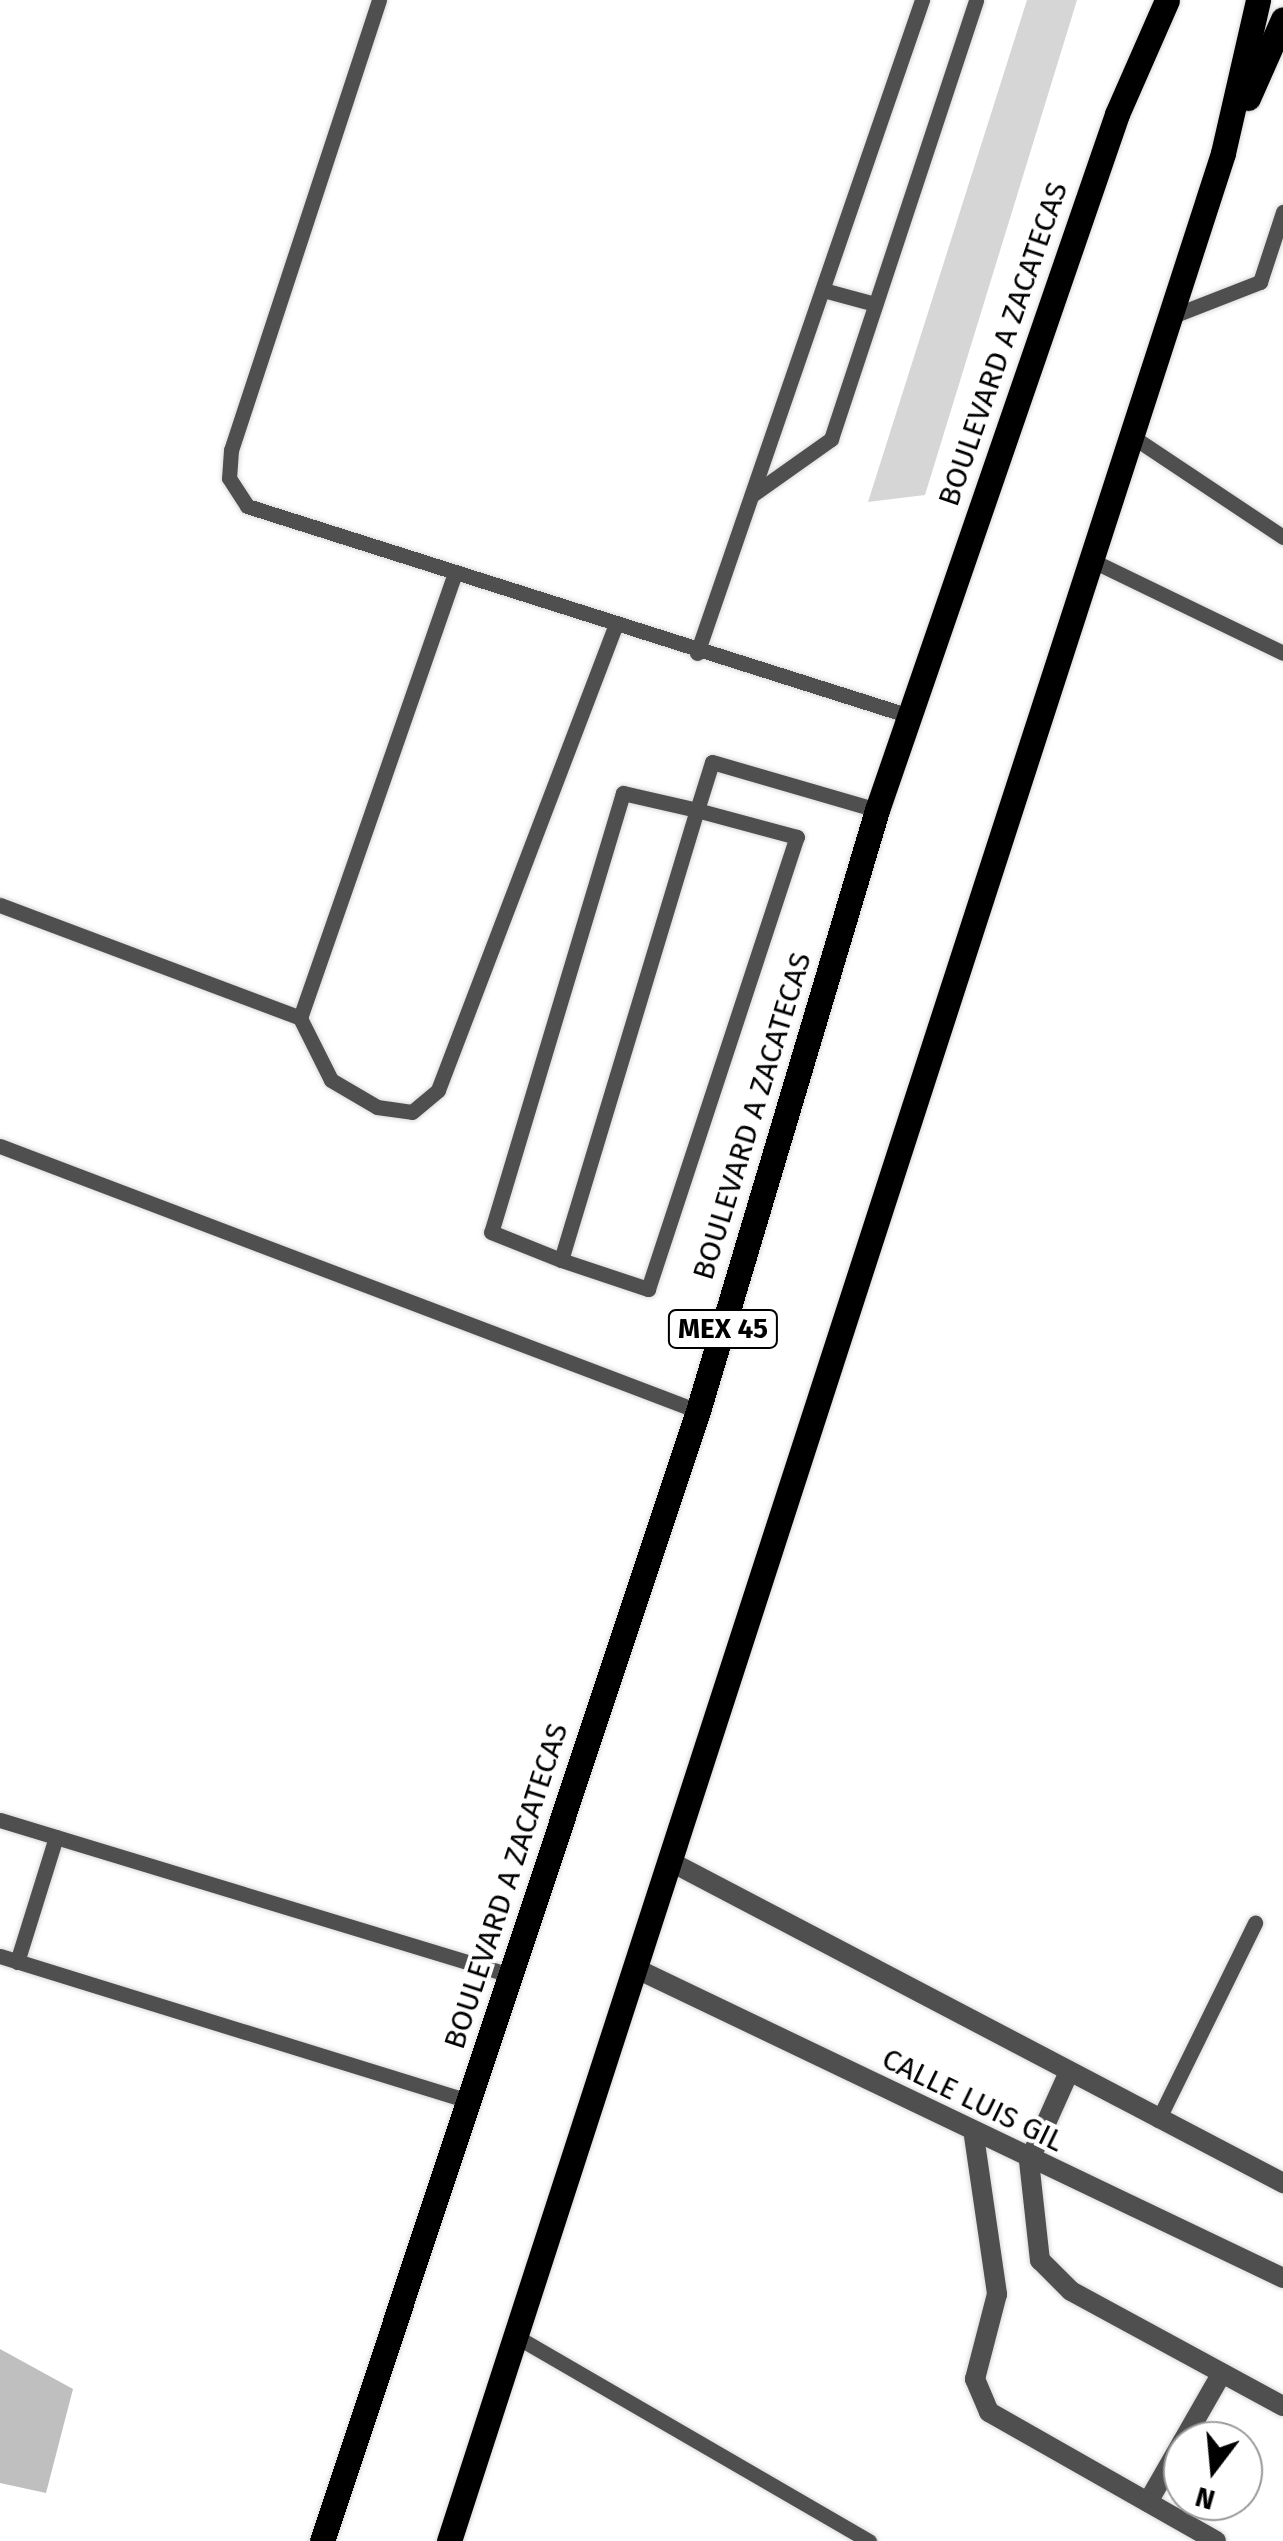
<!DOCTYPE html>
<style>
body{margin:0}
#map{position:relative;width:1283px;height:2541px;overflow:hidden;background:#fff;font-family:"Fira Sans",sans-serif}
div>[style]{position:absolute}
.green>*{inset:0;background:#d6d6d6}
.building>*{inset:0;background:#bfbfbf}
.roads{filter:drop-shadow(0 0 2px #dbdbdb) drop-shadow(0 0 2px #dbdbdb)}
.service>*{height:15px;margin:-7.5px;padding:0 7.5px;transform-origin:7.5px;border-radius:7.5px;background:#4f4f4f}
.minor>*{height:20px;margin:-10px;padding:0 10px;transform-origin:10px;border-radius:10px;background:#4f4f4f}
.primary>*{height:25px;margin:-12.5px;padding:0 12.5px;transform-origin:12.5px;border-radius:12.5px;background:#000}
span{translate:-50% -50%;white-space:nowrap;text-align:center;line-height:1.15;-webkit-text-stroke:8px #fff;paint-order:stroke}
.shield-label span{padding:2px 8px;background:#fff;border:2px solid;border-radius:8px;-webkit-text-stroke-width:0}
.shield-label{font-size:28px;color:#000;font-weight:700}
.street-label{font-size:30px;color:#000}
.north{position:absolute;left:1163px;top:2421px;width:100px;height:100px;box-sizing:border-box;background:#fff;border:2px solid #999;border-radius:50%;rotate:196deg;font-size:28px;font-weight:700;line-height:40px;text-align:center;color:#000}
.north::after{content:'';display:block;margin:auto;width:35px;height:45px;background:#000;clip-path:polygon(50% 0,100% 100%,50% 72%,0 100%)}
</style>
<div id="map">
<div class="green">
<div style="clip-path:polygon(1027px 0,1077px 0,925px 495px,868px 502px)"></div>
</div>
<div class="building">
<div style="clip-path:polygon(0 2349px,73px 2389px,46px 2493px,0 2483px)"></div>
</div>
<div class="roads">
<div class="service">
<div style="left:379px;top:0;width:474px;rotate:108.2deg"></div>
<div style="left:231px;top:450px;width:28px;rotate:94deg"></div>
<div style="left:229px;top:478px;width:33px;rotate:57deg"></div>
<div style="left:247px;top:506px;width:695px;rotate:17.58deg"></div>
<div style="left:823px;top:290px;width:54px;rotate:15.1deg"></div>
<div style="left:1170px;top:317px;width:97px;rotate:-21.3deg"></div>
<div style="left:1260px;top:282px;width:74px;rotate:-71.8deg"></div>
<div style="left:1130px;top:435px;width:184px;rotate:33.7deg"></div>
<div style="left:752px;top:495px;width:97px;rotate:-35.3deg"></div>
<div style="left:831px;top:439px;width:462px;rotate:-71.7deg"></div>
<div style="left:1091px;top:560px;width:213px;rotate:25.8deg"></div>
<div style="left:697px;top:653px;width:691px;rotate:-70.99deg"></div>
<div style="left:0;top:905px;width:321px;rotate:20.6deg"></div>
<div style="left:300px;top:1018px;width:69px;rotate:63.4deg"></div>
<div style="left:331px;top:1080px;width:53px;rotate:30.4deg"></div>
<div style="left:377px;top:1107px;width:35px;rotate:8deg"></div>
<div style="left:412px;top:1112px;width:34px;rotate:-40deg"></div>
<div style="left:438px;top:1090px;width:496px;rotate:-69.1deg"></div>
<div style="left:300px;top:1018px;width:469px;rotate:-70.8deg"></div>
<div style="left:0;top:1146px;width:747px;rotate:20.79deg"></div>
<div style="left:561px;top:1260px;width:92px;rotate:18.4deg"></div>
<div style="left:648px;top:1289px;width:476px;rotate:-71.8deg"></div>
<div style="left:797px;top:837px;width:104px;rotate:-164.9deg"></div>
<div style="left:697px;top:810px;width:76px;rotate:-167.1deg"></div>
<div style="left:623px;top:793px;width:458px;rotate:106.7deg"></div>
<div style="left:491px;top:1232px;width:75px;rotate:21.8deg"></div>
<div style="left:561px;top:1260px;width:470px;rotate:-73.2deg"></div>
<div style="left:697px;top:810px;width:50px;rotate:-72.6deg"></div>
<div style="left:712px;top:762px;width:172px;rotate:16.2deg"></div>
<div style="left:0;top:1820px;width:533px;rotate:16.91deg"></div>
<div style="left:0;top:1956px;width:491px;rotate:17.2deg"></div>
<div style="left:17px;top:1962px;width:131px;rotate:-72.7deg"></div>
<div style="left:1158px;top:2120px;width:220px;rotate:-63.8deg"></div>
<div style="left:517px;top:2337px;width:407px;rotate:30.1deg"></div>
</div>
<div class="minor">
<div style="left:675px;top:1864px;width:687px;rotate:27.68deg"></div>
<div style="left:639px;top:1970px;width:714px;rotate:25.56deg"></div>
<div style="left:1068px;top:2074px;width:95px;rotate:114.1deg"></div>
<div style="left:1029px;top:2161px;width:100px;rotate:83.7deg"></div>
<div style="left:1040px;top:2260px;width:44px;rotate:45deg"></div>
<div style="left:1071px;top:2291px;width:241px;rotate:28.5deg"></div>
<div style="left:974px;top:2136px;width:160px;rotate:81.7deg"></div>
<div style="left:997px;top:2294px;width:88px;rotate:104.5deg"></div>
<div style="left:975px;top:2379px;width:36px;rotate:67deg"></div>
<div style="left:989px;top:2412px;width:261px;rotate:29.6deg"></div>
<div style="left:1183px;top:2441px;width:78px;rotate:-60.2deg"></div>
<div style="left:1148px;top:2502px;width:70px;rotate:-60.2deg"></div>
</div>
<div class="primary">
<div style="left:1248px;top:98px;width:86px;rotate:-66.1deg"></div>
<div style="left:322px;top:2541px;width:1191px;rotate:-71.6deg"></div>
<div style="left:698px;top:1411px;width:627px;rotate:-73.41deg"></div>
<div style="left:877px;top:810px;width:736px;rotate:-70.97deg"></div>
<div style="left:1117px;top:114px;width:124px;rotate:-66.3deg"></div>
<div style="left:449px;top:2541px;width:2510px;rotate:-72.04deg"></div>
<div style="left:1223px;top:153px;width:157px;rotate:-77.1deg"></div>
</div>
</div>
<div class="shield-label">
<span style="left:723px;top:1329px">MEX 45</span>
</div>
<div class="street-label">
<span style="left:1003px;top:344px;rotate:-71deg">BOULEVARD A ZACATECAS</span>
<span style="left:752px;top:1116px;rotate:-73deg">BOULEVARD A ZACATECAS</span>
<span style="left:506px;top:1886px;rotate:-72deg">BOULEVARD A ZACATECAS</span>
<span style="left:973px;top:2100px;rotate:26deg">CALLE LUIS GIL</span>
</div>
<div class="north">N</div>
</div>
